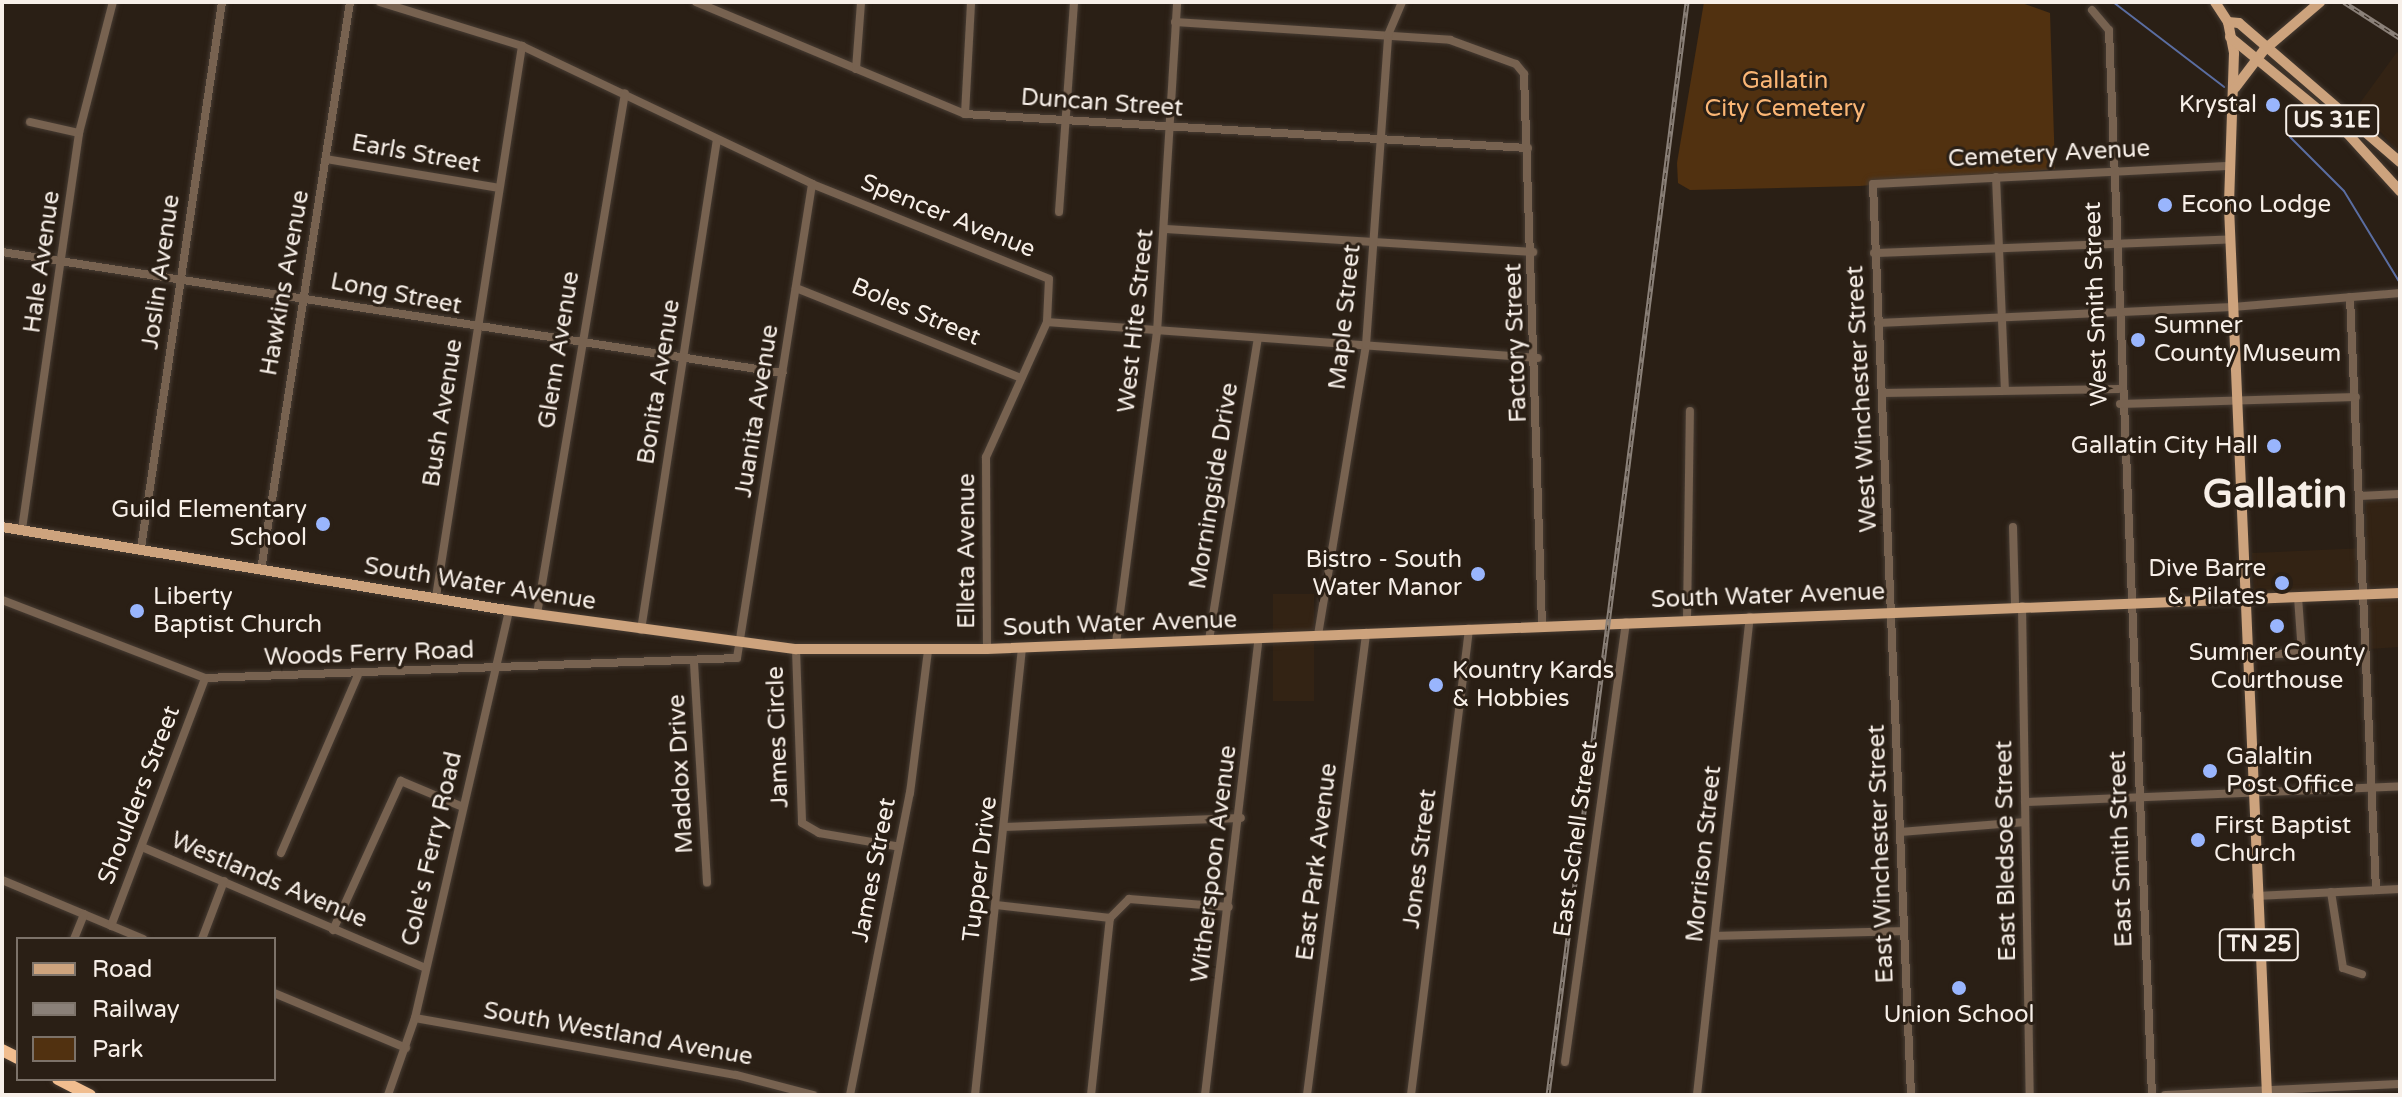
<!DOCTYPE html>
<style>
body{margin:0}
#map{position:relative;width:2402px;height:1097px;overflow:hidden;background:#2a1f15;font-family:"Varela Round",sans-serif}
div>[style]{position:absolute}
.built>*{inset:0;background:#332314;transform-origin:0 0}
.green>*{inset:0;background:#513110}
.stream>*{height:2px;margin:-1px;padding:0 1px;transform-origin:1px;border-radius:1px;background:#5a6da1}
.roads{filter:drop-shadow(0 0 2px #473c33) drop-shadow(0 0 2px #473c33)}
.minor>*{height:8px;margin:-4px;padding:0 4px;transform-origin:4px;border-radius:4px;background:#776250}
.major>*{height:10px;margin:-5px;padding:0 5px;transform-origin:5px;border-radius:5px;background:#cda37d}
.highway>*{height:12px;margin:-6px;padding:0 6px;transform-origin:6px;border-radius:6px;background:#f0bd8f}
.rail>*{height:5px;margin-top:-2.5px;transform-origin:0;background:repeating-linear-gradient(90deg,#2a1f15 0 6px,#8a8078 0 12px);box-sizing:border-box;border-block:2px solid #8a8078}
.dots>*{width:22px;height:22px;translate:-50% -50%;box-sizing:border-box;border:4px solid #2a1f15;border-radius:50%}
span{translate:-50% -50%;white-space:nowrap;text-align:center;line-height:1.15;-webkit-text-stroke:6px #2a1f15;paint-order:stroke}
.shield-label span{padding:2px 6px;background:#2a1f15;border:2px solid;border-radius:6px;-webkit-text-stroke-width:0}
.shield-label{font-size:22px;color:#f7efe8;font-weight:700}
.park-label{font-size:24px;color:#fbb675}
.street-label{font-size:24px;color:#f7efe8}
.poi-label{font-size:24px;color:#f7efe8}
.right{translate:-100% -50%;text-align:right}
.left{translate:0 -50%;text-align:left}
.town-label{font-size:40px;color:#f7efe8;font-weight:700}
.frame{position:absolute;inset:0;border:4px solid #f7efe8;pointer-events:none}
.legend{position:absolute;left:16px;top:937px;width:260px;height:144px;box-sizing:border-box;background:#2a1f15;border:2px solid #7c7269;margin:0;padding:10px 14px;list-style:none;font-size:24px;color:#f7efe8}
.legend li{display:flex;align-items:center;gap:16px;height:40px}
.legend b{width:40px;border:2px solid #7c7269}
</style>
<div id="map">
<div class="built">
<div style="clip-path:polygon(2397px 52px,2400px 54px,2400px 153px,2357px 107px)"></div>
<div style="clip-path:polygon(2400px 499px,2400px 647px,2369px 649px,2367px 590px,2254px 595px,2252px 553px,2366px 548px,2366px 501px)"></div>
<div style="left:1273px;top:594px;width:41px;height:107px"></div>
</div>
<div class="green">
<div style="clip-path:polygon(1704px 2px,2019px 2px,2050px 13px,2055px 169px,1860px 186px,1690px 190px,1678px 183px,1677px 163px)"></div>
</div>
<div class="stream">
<div style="left:2113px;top:2px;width:140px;rotate:37.4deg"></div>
<div style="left:2290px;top:137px;width:76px;rotate:45deg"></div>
<div style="left:2344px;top:191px;width:108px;rotate:58.7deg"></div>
</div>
<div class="roads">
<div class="minor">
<div style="left:380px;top:2px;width:149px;rotate:17.2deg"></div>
<div style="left:522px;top:46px;width:321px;rotate:25.4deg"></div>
<div style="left:812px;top:184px;width:255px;rotate:21.8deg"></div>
<div style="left:1049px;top:279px;width:43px;rotate:92.7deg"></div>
<div style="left:1047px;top:322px;width:148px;rotate:114.3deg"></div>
<div style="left:986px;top:457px;width:192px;rotate:89.7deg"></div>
<div style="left:696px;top:2px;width:291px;rotate:22.6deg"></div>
<div style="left:965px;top:114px;width:564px;rotate:3.46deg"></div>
<div style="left:2092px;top:10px;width:26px;rotate:50deg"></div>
<div style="left:2109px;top:30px;width:1066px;rotate:87.69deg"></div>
<div style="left:1175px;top:22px;width:276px;rotate:3.7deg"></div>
<div style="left:1450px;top:40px;width:70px;rotate:20deg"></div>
<div style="left:1516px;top:64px;width:13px;rotate:51deg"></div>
<div style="left:1524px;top:74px;width:551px;rotate:88.13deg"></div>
<div style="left:856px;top:69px;width:67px;rotate:-85.7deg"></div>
<div style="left:965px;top:114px;width:112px;rotate:-86.9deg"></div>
<div style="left:30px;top:122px;width:50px;rotate:12.7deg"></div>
<div style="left:326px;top:159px;width:175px;rotate:9.5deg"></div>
<div style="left:1996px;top:177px;width:213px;rotate:87.6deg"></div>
<div style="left:1059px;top:212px;width:211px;rotate:-85.9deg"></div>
<div style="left:1166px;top:229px;width:368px;rotate:3.6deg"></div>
<div style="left:2px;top:252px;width:790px;rotate:8.81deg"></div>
<div style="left:1874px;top:253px;width:357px;rotate:-2.2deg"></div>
<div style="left:796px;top:288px;width:240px;rotate:21.8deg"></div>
<div style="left:2350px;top:297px;width:594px;rotate:87.49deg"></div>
<div style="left:1047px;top:322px;width:492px;rotate:4.2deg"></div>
<div style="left:1878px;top:323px;width:355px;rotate:-2.6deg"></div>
<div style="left:2233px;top:307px;width:168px;rotate:-4.8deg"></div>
<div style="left:1883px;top:393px;width:236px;rotate:-1deg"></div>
<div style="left:2120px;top:404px;width:236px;rotate:-1.7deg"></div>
<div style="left:2359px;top:496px;width:41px;rotate:-2.8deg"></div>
<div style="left:2013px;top:527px;width:79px;rotate:88.5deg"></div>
<div style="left:22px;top:529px;width:400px;rotate:-81.8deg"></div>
<div style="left:79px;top:133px;width:135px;rotate:-75.5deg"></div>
<div style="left:141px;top:548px;width:552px;rotate:-81.56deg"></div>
<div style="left:261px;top:570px;width:575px;rotate:-81.09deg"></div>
<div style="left:436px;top:597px;width:558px;rotate:-81.13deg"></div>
<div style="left:2px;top:600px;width:217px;rotate:21deg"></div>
<div style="left:205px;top:678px;width:532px;rotate:-2.15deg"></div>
<div style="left:737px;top:658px;width:480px;rotate:-81deg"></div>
<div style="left:2022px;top:606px;width:489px;rotate:89.1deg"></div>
<div style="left:537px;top:614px;width:528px;rotate:-80.41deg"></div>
<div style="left:1687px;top:619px;width:208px;rotate:-89.2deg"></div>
<div style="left:641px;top:630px;width:496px;rotate:-81.2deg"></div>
<div style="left:1318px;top:635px;width:294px;rotate:-80.6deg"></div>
<div style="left:1366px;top:345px;width:311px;rotate:-85.9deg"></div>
<div style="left:1388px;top:35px;width:36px;rotate:-67deg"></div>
<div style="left:1209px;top:640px;width:305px;rotate:-80.8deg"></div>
<div style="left:1116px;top:643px;width:314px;rotate:-82.5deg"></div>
<div style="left:1157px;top:332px;width:331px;rotate:-86.5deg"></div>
<div style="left:796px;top:649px;width:174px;rotate:88deg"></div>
<div style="left:802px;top:823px;width:20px;rotate:30deg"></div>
<div style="left:819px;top:833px;width:77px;rotate:9.7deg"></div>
<div style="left:2251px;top:655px;width:51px;rotate:-2.2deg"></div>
<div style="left:2302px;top:653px;width:56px;rotate:-94.1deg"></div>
<div style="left:694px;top:663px;width:220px;rotate:86.6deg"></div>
<div style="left:2025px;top:802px;width:375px;rotate:-2.4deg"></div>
<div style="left:1004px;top:827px;width:237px;rotate:-2.2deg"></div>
<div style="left:1901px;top:832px;width:124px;rotate:-4.6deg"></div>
<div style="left:142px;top:847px;width:308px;rotate:23.1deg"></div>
<div style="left:281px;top:853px;width:194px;rotate:-66.6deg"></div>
<div style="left:2px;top:880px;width:153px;rotate:22.7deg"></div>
<div style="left:2331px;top:892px;width:77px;rotate:81deg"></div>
<div style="left:2343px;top:968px;width:20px;rotate:18deg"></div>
<div style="left:2256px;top:896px;width:144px;rotate:-2.8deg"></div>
<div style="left:996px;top:905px;width:115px;rotate:6.5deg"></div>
<div style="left:1110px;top:918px;width:27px;rotate:-45deg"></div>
<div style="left:1129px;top:899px;width:100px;rotate:4.6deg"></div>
<div style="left:111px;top:926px;width:265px;rotate:-69.2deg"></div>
<div style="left:333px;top:930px;width:164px;rotate:-65.5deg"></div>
<div style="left:401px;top:781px;width:67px;rotate:22.8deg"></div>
<div style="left:1716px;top:936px;width:188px;rotate:-1.5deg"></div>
<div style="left:74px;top:939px;width:27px;rotate:-68deg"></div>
<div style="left:202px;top:939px;width:62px;rotate:-69.2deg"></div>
<div style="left:274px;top:993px;width:143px;rotate:22.6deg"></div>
<div style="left:415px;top:1018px;width:326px;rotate:10.1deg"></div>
<div style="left:736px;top:1075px;width:80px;rotate:14.6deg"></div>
<div style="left:1565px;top:1062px;width:444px;rotate:-82.1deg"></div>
<div style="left:388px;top:1095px;width:82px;rotate:-70.7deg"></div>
<div style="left:415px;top:1018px;width:419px;rotate:-77deg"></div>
<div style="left:850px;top:1095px;width:308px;rotate:-78.8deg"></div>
<div style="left:910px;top:793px;width:143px;rotate:-82.8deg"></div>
<div style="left:975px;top:1095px;width:450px;rotate:-84deg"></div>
<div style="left:1091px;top:1095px;width:178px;rotate:-83.9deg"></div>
<div style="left:1205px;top:1095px;width:460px;rotate:-83.3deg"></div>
<div style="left:1307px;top:1095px;width:466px;rotate:-82.7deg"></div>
<div style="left:1411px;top:1095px;width:470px;rotate:-82.9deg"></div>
<div style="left:1697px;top:1095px;width:481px;rotate:-83.7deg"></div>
<div style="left:1911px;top:1095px;width:912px;rotate:-92.39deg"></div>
<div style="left:1873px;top:184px;width:355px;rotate:-2.9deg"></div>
<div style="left:2165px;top:1095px;width:235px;rotate:-2.7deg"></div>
</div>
<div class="major">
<div style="left:2215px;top:2px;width:24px;rotate:57deg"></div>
<div style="left:2228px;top:22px;width:32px;rotate:79deg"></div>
<div style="left:2234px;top:53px;width:154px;rotate:91.9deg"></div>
<div style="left:2229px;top:207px;width:889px;rotate:87.55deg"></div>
<div style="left:2228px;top:22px;width:11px;rotate:5deg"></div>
<div style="left:2239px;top:23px;width:213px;rotate:40.8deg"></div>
<div style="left:2230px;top:37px;width:151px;rotate:39.4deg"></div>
<div style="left:2347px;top:133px;width:79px;rotate:47.6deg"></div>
<div style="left:2235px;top:88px;width:48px;rotate:-52.7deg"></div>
<div style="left:2264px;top:50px;width:74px;rotate:-40.6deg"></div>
<div style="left:2px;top:527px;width:511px;rotate:9.35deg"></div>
<div style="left:506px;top:610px;width:293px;rotate:7.7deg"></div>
<div style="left:796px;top:649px;width:191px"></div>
<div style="left:987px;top:649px;width:1414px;rotate:-2.27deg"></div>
</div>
<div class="highway">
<div style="left:2px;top:1050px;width:18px;rotate:27deg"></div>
<div style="left:58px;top:1079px;width:36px;rotate:27deg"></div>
</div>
</div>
<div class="rail">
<div style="left:2344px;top:2px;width:67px;rotate:32.7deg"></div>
<div style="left:1548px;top:1095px;width:1102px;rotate:-82.75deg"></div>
</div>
<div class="dots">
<div style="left:2273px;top:105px;background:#99b5fd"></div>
<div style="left:2165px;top:205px;background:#99b5fd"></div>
<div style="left:2138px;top:340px;background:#99b5fd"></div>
<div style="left:2274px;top:446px;background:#99b5fd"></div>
<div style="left:323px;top:524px;background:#99b5fd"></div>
<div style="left:1478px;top:574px;background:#99b5fd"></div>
<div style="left:2282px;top:583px;background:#99b5fd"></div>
<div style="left:137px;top:611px;background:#99b5fd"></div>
<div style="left:2277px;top:626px;background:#99b5fd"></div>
<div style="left:1436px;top:685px;background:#99b5fd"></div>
<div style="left:2210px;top:771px;background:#99b5fd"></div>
<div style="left:2198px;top:840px;background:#99b5fd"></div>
<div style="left:1959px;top:988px;background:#99b5fd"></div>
</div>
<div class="shield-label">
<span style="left:2332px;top:121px">US 31E</span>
<span style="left:2259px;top:945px">TN 25</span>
</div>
<div class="park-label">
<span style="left:1785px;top:95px">Gallatin<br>City Cemetery</span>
</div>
<div class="street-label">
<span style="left:1102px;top:103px;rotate:4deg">Duncan Street</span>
<span style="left:416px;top:154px;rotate:10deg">Earls Street</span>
<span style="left:2049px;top:154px;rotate:-3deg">Cemetery Avenue</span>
<span style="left:948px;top:216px;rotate:22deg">Spencer Avenue</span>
<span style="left:42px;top:262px;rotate:-82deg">Hale Avenue</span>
<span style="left:161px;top:272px;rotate:-82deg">Joslin Avenue</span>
<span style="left:285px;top:283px;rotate:-80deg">Hawkins Avenue</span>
<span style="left:396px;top:294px;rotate:11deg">Long Street</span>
<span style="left:2096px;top:304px;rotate:-92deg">West Smith Street</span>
<span style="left:916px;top:312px;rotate:23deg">Boles Street</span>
<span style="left:1345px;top:317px;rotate:-84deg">Maple Street</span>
<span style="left:1136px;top:321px;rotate:-84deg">West Hite Street</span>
<span style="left:1516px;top:343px;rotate:-92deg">Factory Street</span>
<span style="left:559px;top:350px;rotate:-81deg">Glenn Avenue</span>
<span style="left:659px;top:382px;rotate:-81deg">Bonita Avenue</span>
<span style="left:1862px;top:399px;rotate:-93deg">West Winchester Street</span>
<span style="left:757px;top:411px;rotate:-81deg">Juanita Avenue</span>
<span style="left:443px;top:413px;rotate:-81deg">Bush Avenue</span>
<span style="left:1214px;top:486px;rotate:-81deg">Morningside Drive</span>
<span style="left:967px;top:551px;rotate:-90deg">Elleta Avenue</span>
<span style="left:480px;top:584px;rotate:9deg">South Water Avenue</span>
<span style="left:1768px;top:596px;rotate:-2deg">South Water Avenue</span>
<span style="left:1120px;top:624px;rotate:-2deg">South Water Avenue</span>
<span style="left:369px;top:654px;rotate:-2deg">Woods Ferry Road</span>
<span style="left:778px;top:737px;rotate:-92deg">James Circle</span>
<span style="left:681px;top:774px;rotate:-93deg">Maddox Drive</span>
<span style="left:139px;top:795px;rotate:-69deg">Shoulders Street</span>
<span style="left:1576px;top:839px;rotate:-82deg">East Schell Street</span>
<span style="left:432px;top:849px;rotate:-77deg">Cole's Ferry Road</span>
<span style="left:2121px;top:849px;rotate:-92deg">East Smith Street</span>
<span style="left:2006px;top:851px;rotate:-91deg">East Bledsoe Street</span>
<span style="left:1704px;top:854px;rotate:-84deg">Morrison Street</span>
<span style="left:1881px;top:854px;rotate:-92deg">East Winchester Street</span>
<span style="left:1420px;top:859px;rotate:-83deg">Jones Street</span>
<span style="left:1317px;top:862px;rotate:-83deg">East Park Avenue</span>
<span style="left:1214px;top:864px;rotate:-83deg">Witherspoon Avenue</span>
<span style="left:980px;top:869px;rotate:-83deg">Tupper Drive</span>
<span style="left:874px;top:870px;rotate:-79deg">James Street</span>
<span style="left:269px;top:880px;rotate:23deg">Westlands Avenue</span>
<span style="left:618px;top:1034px;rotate:10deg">South Westland Avenue</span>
</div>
<div class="poi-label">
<span class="right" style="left:2257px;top:105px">Krystal</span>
<span class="left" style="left:2181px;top:205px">Econo Lodge</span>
<span class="left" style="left:2154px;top:340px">Sumner<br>County Museum</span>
<span class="right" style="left:2258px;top:446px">Gallatin City Hall</span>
<span class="right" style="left:307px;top:524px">Guild Elementary<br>School</span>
<span class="right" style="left:1462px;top:574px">Bistro - South<br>Water Manor</span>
<span class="right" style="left:2266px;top:583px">Dive Barre<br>&amp; Pilates</span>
<span class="left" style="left:153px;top:611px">Liberty<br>Baptist Church</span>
<span style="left:2277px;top:667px">Sumner County<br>Courthouse</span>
<span class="left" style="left:1452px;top:685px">Kountry Kards<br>&amp; Hobbies</span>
<span class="left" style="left:2226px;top:771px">Galaltin<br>Post Office</span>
<span class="left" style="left:2214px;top:840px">First Baptist<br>Church</span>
<span style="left:1959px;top:1015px">Union School</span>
</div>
<div class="town-label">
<span style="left:2275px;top:494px">Gallatin</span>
</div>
<div class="frame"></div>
<ul class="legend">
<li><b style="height:10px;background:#cda37d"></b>Road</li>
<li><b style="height:10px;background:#8a8078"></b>Railway</li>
<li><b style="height:22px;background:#513110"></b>Park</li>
</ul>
</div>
